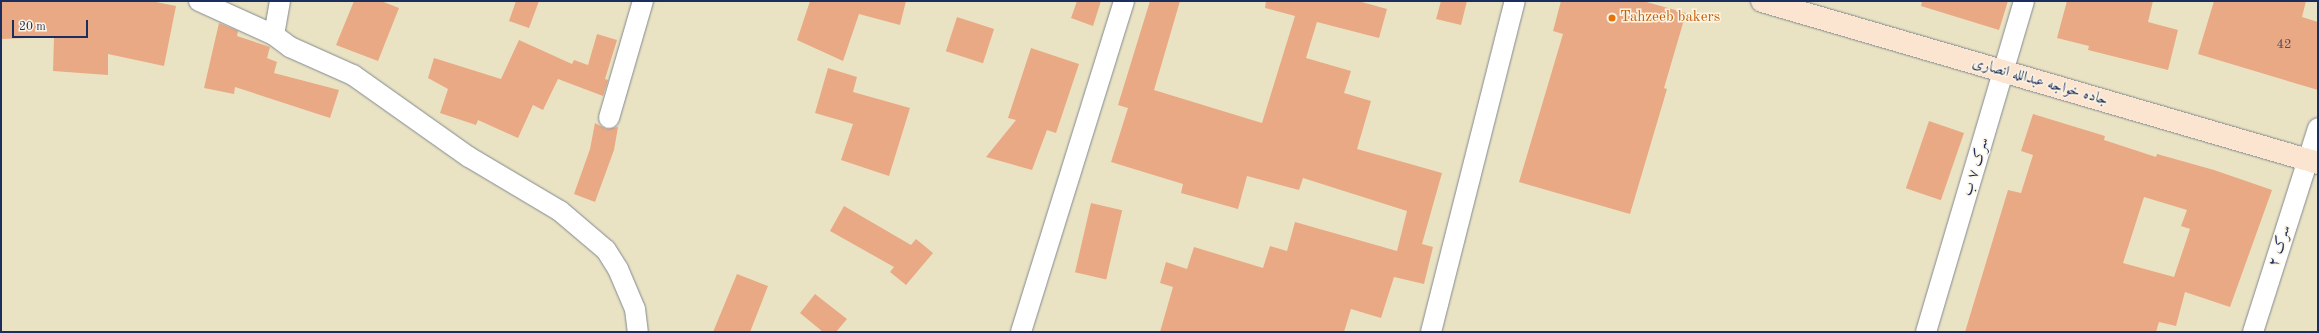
<!DOCTYPE html>
<meta charset="utf-8">
<style>
body{margin:0}
#map{position:relative;width:2319px;height:333px;overflow:hidden;background:#eae3c3;font-family:"Old Standard TT",Amiri,serif}
div>[style]{position:absolute}
.building>*{inset:0;background:#e9a985;transform-origin:0 0}
.roads{filter:drop-shadow(0 0 1px #828990) drop-shadow(0 0 1px #828990)}
.minor>*{height:20px;margin:-10px;padding:0 10px;transform-origin:10px;border-radius:10px;background:#fff}
.secondary>*{height:22px;margin:-11px;padding:0 11px;transform-origin:11px;border-radius:11px;background:#fce5d0}
.dots>*{width:11px;height:11px;translate:-50% -50%;box-sizing:border-box;border:2px solid #fcf5e5;border-radius:50%}
span{translate:-50% -50%;white-space:nowrap;text-align:center;line-height:1.15;-webkit-text-stroke:3px #fcf5e5;paint-order:stroke}
.number-label{font-size:13px;color:#4e4e68}
.number-label span{-webkit-text-stroke-width:0}
.food-label{font-size:15px;color:#c56008}
.left{translate:0 -50%;text-align:left}
.street-label{font-size:15px;color:#1b2f5e}
.frame{position:absolute;inset:0;border:2px solid #1b2f5e;pointer-events:none}
.scale{position:absolute;left:12px;top:20px;width:76px;height:18px;box-sizing:border-box;border:2px solid #1b2f5e;border-top:0;padding-left:5px;font-size:12px;line-height:14px;white-space:nowrap;color:#1b2f5e;-webkit-text-stroke:3px #fcf5e5;paint-order:stroke}
</style>
<div id="map">
<div class="building">
<div style="clip-path:polygon(1px 1px,151px 1px,176px 6px,164px 66px,108px 54px,108px 75px,53px 71px,54px 37px,1px 39px)"></div>
<div style="clip-path:polygon(354px 1px,381px 1px,399px 8px,378px 61px,336px 45px)"></div>
<div style="clip-path:polygon(516px 1px,539px 1px,529px 28px,509px 21px)"></div>
<div style="clip-path:polygon(810px 1px,906px 1px,900px 25px,859px 14px,843px 61px,797px 40px)"></div>
<div style="clip-path:polygon(1077px 1px,1101px 1px,1093px 26px,1071px 18px)"></div>
<div style="clip-path:polygon(1150px 1px,1180px 1px,1154px 90px,1262px 123px,1295px 16px,1265px 8px,1266px 1px,1358px 1px,1387px 9px,1379px 38px,1317px 22px,1306px 58px,1351px 71px,1344px 93px,1371px 101px,1357px 149px,1442px 173px,1422px 244px,1433px 247px,1424px 284px,1394px 277px,1381px 318px,1351px 309px,1344px 332px,1160px 332px,1173px 287px,1160px 283px,1166px 262px,1187px 269px,1194px 247px,1263px 268px,1270px 246px,1287px 251px,1295px 222px,1397px 251px,1407px 211px,1303px 178px,1299px 190px,1247px 176px,1238px 209px,1181px 193px,1183px 184px,1111px 162px,1128px 108px,1118px 105px)"></div>
<div style="clip-path:polygon(1441px 1px,1467px 1px,1461px 25px,1436px 19px)"></div>
<div style="clip-path:polygon(1561px 1px,1643px 1px,1686px 13px,1664px 88px,1667px 89px,1630px 214px,1519px 182px,1563px 34px,1553px 31px)"></div>
<div style="clip-path:polygon(1922px 1px,2008px 1px,1999px 30px,1921px 6px)"></div>
<div style="clip-path:polygon(2067px 1px,2153px 1px,2148px 22px,2178px 30px,2168px 70px,2088px 50px,2089px 46px,2057px 38px)"></div>
<div style="clip-path:polygon(2214px 1px,2306px 1px,2302px 17px,2318px 22px,2318px 90px,2198px 54px)"></div>
<div style="left:957px;top:17px;width:39px;height:36px;rotate:18deg"></div>
<div style="clip-path:polygon(219px 23px,238px 31px,237px 36px,270px 47px,267px 58px,277px 62px,274px 73px,339px 90px,330px 118px,235px 87px,234px 94px,204px 88px)"></div>
<div style="clip-path:polygon(597px 34px,617px 40px,605px 79px,608px 80px,603px 96px,558px 79px,543px 110px,533px 105px,518px 138px,478px 120px,476px 125px,440px 113px,448px 89px,428px 78px,434px 58px,501px 79px,519px 40px,572px 64px,574px 60px,588px 65px)"></div>
<div style="clip-path:polygon(1031px 48px,1079px 64px,1056px 133px,1047px 130px,1032px 170px,986px 157px,1016px 120px,1008px 118px)"></div>
<div style="clip-path:polygon(828px 68px,857px 77px,853px 92px,910px 108px,889px 176px,841px 160px,853px 124px,815px 113px)"></div>
<div style="clip-path:polygon(evenodd,2033px 114px,2105px 136px,2104px 140px,2156px 157px,2157px 154px,2214px 170px,2272px 190px,2230px 307px,2185px 292px,2176px 326px,2159px 322px,2156px 332px,1965px 332px,2008px 190px,2021px 193px,2033px 155px,2021px 151px,2033px 114px,2144px 197px,2187px 210px,2181px 226px,2190px 229px,2174px 277px,2123px 263px,2144px 197px)"></div>
<div style="left:1929px;top:121px;width:37px;height:71px;rotate:19deg"></div>
<div style="clip-path:polygon(595px 123px,606px 129px,618px 127px,614px 150px,595px 202px,574px 194px,590px 149px)"></div>
<div style="left:1091px;top:203px;width:32px;height:71px;rotate:13deg"></div>
<div style="clip-path:polygon(844px 206px,911px 245px,916px 239px,933px 253px,906px 285px,890px 272px,894px 267px,830px 231px)"></div>
<div style="clip-path:polygon(737px 274px,768px 286px,750px 332px,713px 332px)"></div>
<div style="clip-path:polygon(815px 294px,847px 319px,836px 332px,823px 332px,800px 313px)"></div>
</div>
<div class="roads">
<div class="minor">
<div style="left:199px;top:1px;width:82px;rotate:24.4deg"></div>
<div style="left:274px;top:35px;width:20px;rotate:37deg"></div>
<div style="left:290px;top:47px;width:69px;rotate:24deg"></div>
<div style="left:353px;top:75px;width:142px;rotate:35.3deg"></div>
<div style="left:469px;top:157px;width:106px;rotate:30.7deg"></div>
<div style="left:560px;top:211px;width:60px;rotate:40.3deg"></div>
<div style="left:606px;top:250px;width:22px;rotate:58deg"></div>
<div style="left:618px;top:269px;width:43px;rotate:67deg"></div>
<div style="left:635px;top:309px;width:23px;rotate:83deg"></div>
<div style="left:274px;top:35px;width:35px;rotate:-80deg"></div>
<div style="left:609px;top:118px;width:122px;rotate:-73.8deg"></div>
<div style="left:1021px;top:332px;width:347px;rotate:-72.7deg"></div>
<div style="left:1431px;top:332px;width:341px;rotate:-75.8deg"></div>
<div style="left:1926px;top:332px;width:345px;rotate:-73.5deg"></div>
<div style="left:2253px;top:332px;width:214px;rotate:-72.3deg"></div>
</div>
<div class="secondary">
<div style="left:1762px;top:1px;width:579px;rotate:16.24deg"></div>
</div>
</div>
<div class="dots">
<div style="left:1612px;top:18px;background:#e8710a"></div>
</div>
<div class="number-label">
<span style="left:2284px;top:45px">42</span>
</div>
<div class="food-label">
<span class="left" style="left:1620px;top:18px">Tahzeeb bakers</span>
</div>
<div class="street-label">
<span style="left:2040px;top:82px;rotate:16deg">جاده خواجه عبدالله انصاری</span>
<span style="left:1976px;top:167px;rotate:-73deg">سرک ۷ ب</span>
<span style="left:2280px;top:246px;rotate:-72deg">سرک ۲</span>
</div>
<div class="frame"></div>
<div class="scale">20 m</div>
</div>
